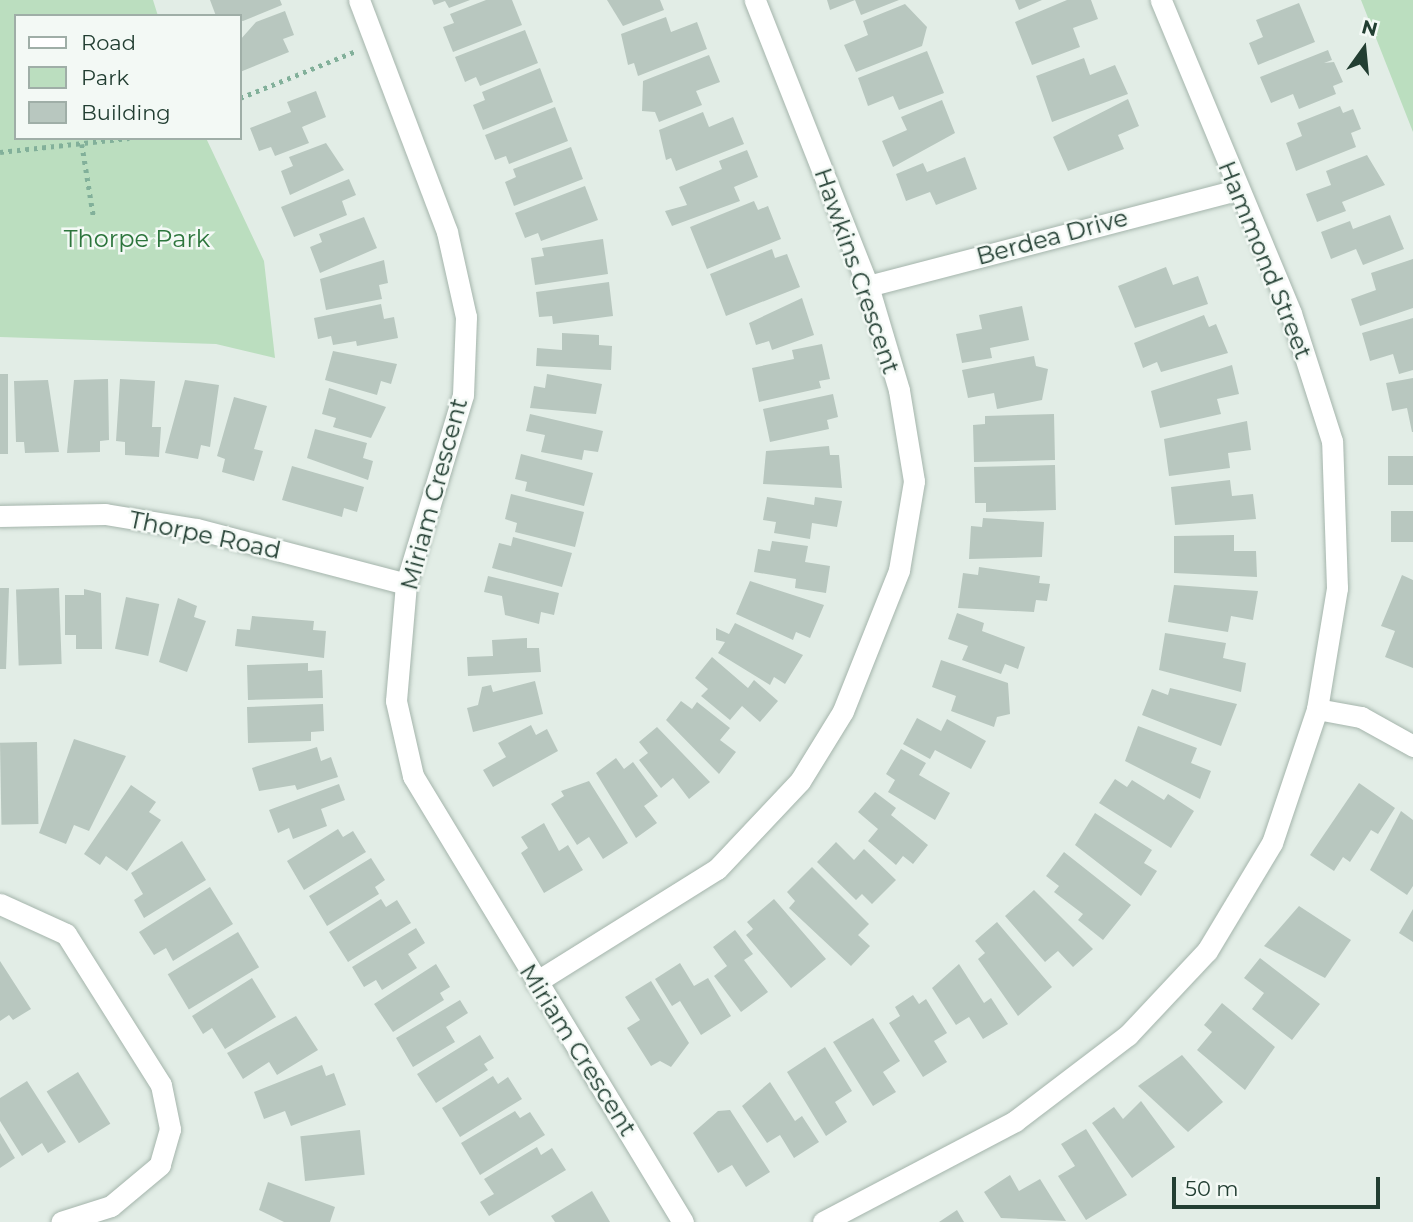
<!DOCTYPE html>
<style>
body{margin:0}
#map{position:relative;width:1413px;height:1222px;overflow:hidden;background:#e2ede6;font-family:Montserrat,sans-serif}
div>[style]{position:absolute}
.green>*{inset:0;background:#bbdebf}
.building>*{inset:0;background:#b8c7bf;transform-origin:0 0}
.path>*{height:4.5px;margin-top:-2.25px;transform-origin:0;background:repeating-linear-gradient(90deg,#82b09a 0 3.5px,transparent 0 8.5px)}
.roads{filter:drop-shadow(0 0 2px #a5b5ac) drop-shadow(0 0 2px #a5b5ac)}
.minor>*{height:21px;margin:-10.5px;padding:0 10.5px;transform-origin:10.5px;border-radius:10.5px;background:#fff}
span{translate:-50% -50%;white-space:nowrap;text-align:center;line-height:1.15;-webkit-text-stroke:5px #f3f9f5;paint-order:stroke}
.street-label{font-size:24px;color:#223e32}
.park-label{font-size:24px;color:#2c753c}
.legend{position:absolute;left:14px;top:14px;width:228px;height:126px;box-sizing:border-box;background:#f3f9f5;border:2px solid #9faea7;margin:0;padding:9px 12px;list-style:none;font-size:21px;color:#223e32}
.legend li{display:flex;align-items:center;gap:14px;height:35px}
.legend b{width:35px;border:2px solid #9faea7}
.north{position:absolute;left:1329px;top:14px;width:70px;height:70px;-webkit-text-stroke:5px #f3f9f5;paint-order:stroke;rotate:15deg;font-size:19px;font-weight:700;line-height:28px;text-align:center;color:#223e32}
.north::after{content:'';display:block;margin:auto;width:24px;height:32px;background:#223e32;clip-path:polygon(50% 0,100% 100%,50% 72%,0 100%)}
.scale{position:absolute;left:1172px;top:1177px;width:208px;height:32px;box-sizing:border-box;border:4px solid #223e32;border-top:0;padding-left:9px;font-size:21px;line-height:24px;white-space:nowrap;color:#223e32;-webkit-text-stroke:5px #f3f9f5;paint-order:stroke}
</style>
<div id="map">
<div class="green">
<div style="clip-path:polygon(0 0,153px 0,158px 16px,16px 16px,16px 138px,206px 138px,264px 261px,275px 358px,216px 344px,0 337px)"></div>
<div style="clip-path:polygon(1361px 0,1413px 0,1413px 132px)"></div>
</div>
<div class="building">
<div style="clip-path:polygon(210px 0,280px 0,282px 5px,243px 21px,216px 16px)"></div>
<div style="clip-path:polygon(432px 0,470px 0,449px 8px,445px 1px,434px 5px)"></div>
<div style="clip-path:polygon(486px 0,512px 0,522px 25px,453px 52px,443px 27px,454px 23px,450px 14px)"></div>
<div style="clip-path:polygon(607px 0,660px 0,664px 10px,623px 26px)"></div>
<div style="clip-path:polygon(827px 0,899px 0,861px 15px,855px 0,830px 10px)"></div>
<div style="clip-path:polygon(1015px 0,1042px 0,1019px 10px)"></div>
<div style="clip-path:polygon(1067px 0,1091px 0,1098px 19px,1073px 28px,1080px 47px,1032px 65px,1015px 22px)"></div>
<div style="clip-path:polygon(1299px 3px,1315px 42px,1258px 65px,1249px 43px,1263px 37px,1256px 20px)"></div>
<div style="clip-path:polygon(905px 4px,927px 27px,922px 46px,856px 72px,844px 45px,868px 35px,863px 21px)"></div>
<div style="clip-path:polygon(285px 11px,294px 35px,283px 39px,289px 52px,240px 72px,240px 40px,256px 22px)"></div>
<div style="clip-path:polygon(666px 17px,671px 32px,697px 22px,707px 49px,638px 76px,634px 63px,628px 65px,621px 34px)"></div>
<div style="clip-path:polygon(525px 30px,538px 63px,480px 86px,476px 77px,465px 82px,455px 57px)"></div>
<div style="clip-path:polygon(1328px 50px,1332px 60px,1324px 63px,1334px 62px,1343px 82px,1333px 86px,1336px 94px,1299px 109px,1293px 94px,1271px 103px,1260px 77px)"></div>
<div style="clip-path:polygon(927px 51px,944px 93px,899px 110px,893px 96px,868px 106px,858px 78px)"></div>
<div style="clip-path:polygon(709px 55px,720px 82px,696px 91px,702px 105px,659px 122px,655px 112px,642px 111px,643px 81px)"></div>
<div style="clip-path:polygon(1084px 58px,1090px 75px,1115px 65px,1128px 94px,1052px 122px,1036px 76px)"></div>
<div style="clip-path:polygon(540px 68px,553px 102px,483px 130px,473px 105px,485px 100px,482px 92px)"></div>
<div style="clip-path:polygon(316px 91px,326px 117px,302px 127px,309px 143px,275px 156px,271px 147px,259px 151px,250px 128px,291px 112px,287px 102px)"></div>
<div style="clip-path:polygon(1128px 99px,1139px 126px,1118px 135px,1124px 149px,1068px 171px,1053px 137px)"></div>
<div style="clip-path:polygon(942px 100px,955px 133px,893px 167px,882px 141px,907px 130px,901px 117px)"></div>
<div style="clip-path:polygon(1340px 106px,1343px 113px,1353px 109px,1361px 129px,1351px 133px,1356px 147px,1296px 171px,1286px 143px,1302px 136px,1297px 123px)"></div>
<div style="clip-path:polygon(555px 107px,568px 141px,509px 164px,506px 156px,495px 160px,485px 135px)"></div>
<div style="clip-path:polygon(703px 112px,709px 127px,733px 117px,744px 144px,676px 171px,671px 158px,666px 160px,659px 130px)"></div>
<div style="clip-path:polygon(326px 143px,344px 170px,290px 195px,281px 171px,293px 166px,289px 157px)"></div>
<div style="clip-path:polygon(571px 147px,583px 179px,514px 206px,505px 182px,516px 177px,513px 169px)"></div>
<div style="clip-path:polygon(747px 150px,758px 177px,734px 187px,740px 201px,672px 226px,665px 211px,687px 205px,679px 187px,722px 169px,719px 161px)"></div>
<div style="clip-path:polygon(1367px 155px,1385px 185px,1342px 202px,1346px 211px,1317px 222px,1306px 194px,1331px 185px,1326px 171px)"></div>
<div style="clip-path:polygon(965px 157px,977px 189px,936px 205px,930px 192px,906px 201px,896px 174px,923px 163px,927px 172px)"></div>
<div style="clip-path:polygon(349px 179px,356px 195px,342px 201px,347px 215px,294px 237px,281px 207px)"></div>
<div style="clip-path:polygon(585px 186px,598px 220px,541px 241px,538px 233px,525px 238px,515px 213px)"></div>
<div style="clip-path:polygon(754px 201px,758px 210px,768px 206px,781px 239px,707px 269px,690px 227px)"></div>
<div style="clip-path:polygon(1390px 215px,1404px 249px,1363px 265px,1356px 249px,1331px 259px,1321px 232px,1350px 221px,1353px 229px)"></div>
<div style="clip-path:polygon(364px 217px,377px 248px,320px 273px,310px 247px,322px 242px,319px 234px)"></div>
<div style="clip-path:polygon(603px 239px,608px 274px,535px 285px,531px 258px,544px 256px,542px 248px)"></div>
<div style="clip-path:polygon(772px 249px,775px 258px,787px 254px,800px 287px,726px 316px,710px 274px)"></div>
<div style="clip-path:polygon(1413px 259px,1413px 308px,1360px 326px,1351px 299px,1376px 290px,1371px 273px)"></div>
<div style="clip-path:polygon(384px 260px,388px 283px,379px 285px,382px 299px,326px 310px,320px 279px)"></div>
<div style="clip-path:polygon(1166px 267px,1173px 285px,1198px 276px,1208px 304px,1135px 328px,1118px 286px)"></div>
<div style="clip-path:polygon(609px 282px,613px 316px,553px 324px,552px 316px,539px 317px,536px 292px)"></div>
<div style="clip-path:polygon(802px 298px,814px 335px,772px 350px,769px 341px,756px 345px,749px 323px)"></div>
<div style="clip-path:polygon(381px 304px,384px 319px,394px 317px,398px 338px,357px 346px,356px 341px,333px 345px,331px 336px,318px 339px,314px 318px)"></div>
<div style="clip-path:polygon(1022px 306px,1029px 340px,990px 348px,992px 358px,962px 363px,956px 334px,982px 329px,979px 315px)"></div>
<div style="clip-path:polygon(1204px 315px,1209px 327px,1216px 324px,1228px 353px,1161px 372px,1157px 362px,1143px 368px,1134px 343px)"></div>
<div style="clip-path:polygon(1413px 318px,1413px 370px,1399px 374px,1393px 354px,1370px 361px,1362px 333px)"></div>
<div style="clip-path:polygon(562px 333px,599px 335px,599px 345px,612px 346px,611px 370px,536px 366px,537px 348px,562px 350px)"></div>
<div style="clip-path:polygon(822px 344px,830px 379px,819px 381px,821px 388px,759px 402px,752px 368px,794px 359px,792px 350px)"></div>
<div style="clip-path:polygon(333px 351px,397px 364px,391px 384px,381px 381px,377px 395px,325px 380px)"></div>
<div style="clip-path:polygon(1034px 356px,1036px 366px,1048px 369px,1042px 400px,997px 409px,994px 393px,968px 398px,962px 370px)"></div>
<div style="clip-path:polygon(1232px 365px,1239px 394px,1217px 399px,1221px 414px,1160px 428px,1151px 391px)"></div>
<div style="left:0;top:374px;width:8px;height:80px"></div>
<div style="clip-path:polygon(547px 374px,602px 384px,596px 414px,530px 408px,534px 386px,545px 388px)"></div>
<div style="clip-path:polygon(1413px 378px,1413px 432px,1412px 432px,1407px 408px,1392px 411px,1386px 383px)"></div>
<div style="clip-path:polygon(108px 379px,109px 440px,100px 441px,100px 452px,67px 453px,74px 380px)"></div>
<div style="clip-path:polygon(120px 379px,155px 381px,152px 427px,161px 427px,159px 457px,125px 455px,125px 442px,116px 441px)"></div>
<div style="clip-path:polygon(48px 380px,59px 452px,25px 453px,24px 442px,16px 442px,14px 381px)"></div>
<div style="clip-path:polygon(185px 380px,219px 385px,210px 447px,201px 445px,198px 459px,165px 453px)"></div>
<div style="clip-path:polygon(329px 388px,386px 407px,371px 438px,333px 427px,336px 418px,322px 414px)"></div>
<div style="clip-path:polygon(833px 394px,838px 417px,827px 420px,829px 429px,770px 442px,763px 409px)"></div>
<div style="clip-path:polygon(234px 397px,267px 406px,254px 449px,263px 451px,254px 481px,222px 472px,225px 459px,217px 456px)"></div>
<div style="clip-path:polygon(530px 414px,603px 431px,598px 452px,584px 450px,582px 460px,541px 452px,545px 435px,526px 431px)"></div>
<div style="clip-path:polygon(1054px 414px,1055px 460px,974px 462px,973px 425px,985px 424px,985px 416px)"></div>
<div style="clip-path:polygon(1247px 421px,1251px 450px,1228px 453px,1230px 468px,1169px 476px,1164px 439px)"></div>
<div style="clip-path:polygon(315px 429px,367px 443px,363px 458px,373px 461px,368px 480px,307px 458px)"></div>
<div style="clip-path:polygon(829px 446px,830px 455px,839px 455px,842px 488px,763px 484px,766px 451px)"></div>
<div style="clip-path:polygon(521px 454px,593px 473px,584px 506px,525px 491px,527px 482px,515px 479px)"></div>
<div style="left:1413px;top:456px;width:29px;height:25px;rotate:90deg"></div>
<div style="clip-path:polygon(1055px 465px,1056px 510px,986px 512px,986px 503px,975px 503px,974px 467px)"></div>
<div style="clip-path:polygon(292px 466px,364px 487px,357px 512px,344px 508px,342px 517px,282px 500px)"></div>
<div style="clip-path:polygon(1230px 480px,1232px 496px,1253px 494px,1256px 519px,1175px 525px,1171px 487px)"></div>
<div style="clip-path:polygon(511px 494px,584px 512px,575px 547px,515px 532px,517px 523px,505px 519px)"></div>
<div style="clip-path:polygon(767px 497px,814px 505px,815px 497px,842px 501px,837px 527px,812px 523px,810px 539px,774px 533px,776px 522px,763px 520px)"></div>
<div style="left:1413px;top:511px;width:31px;height:22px;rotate:90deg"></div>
<div style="clip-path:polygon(983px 518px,1044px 522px,1042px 557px,969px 559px,971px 526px,982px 527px)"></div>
<div style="clip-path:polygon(1234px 535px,1234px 551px,1256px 551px,1257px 577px,1174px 573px,1174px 536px)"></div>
<div style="clip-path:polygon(513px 537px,572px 553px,562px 587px,492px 568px,499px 543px,511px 546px)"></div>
<div style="clip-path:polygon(772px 541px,808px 546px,805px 562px,830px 566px,826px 593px,795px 588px,796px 579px,754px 572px,758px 549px,770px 551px)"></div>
<div style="clip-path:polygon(979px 567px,1040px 576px,1039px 583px,1050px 584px,1047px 601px,1036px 600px,1034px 612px,958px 608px,963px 573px,978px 575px)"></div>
<div style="clip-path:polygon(1402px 575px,1413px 580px,1413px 668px,1385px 657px,1395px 631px,1381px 626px)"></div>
<div style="clip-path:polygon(488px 576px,559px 593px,554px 615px,541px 612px,539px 624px,505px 615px,502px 596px,484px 592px)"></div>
<div style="clip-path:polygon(750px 581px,824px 605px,810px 638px,796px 632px,793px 640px,736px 614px)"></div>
<div style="clip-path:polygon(1174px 585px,1258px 591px,1253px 620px,1231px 616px,1228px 632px,1168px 622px)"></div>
<div style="clip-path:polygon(0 588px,9px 588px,6px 669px,0 669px)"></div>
<div style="left:59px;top:588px;width:76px;height:43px;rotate:88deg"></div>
<div style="clip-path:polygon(84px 589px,101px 593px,102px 649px,76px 649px,76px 635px,65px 635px,65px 595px,84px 595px)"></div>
<div style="left:126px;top:597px;width:34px;height:53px;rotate:12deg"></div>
<div style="clip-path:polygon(178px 598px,197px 606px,194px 617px,206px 621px,187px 672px,159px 662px)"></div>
<div style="clip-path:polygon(957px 613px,984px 623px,982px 631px,1025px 647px,1018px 669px,1005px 664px,1001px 674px,962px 660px,968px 646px,948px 639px)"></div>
<div style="clip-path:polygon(252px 616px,314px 621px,313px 630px,326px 631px,324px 658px,235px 646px,237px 629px,250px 630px)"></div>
<div style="clip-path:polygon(735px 623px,803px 655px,785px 684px,774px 677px,770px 685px,718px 653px,725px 642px,716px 640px,716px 628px,729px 634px)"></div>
<div style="clip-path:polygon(1165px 633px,1226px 643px,1223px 658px,1246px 663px,1241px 692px,1159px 670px)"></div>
<div style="clip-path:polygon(527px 638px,527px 648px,539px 648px,541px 672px,468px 676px,467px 657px,493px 656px,492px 640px)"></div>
<div style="clip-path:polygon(712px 657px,748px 688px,754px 680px,778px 701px,760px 722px,742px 706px,730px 720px,701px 696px,708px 689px,695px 678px)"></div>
<div style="clip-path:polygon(941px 660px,1008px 683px,1010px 714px,997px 717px,994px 727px,951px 711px,956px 696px,932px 687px)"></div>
<div style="clip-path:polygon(308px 663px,308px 671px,322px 670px,323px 698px,248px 700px,247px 665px)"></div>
<div style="clip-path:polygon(535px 681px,543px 714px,473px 732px,467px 708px,478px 705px,482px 687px,491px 685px,493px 692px)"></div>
<div style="clip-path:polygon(1170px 688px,1237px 704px,1221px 746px,1142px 715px,1152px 689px,1168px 695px)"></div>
<div style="clip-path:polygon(681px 701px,692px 709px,697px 702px,730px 728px,720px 740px,736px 752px,719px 774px,666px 720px)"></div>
<div style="clip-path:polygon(323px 704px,324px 731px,311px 732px,311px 741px,248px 743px,247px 707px)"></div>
<div style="clip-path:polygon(917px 718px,941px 731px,947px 719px,986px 741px,971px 769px,935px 750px,930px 759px,903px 744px)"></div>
<div style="clip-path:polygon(531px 725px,536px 735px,547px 729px,558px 751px,493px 787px,483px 770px,506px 757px,498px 743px)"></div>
<div style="clip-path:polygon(1138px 726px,1197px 748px,1191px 763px,1211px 771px,1200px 799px,1125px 761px)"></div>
<div style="clip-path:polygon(657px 727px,710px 782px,689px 799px,673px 778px,661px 788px,639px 760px,648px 753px,639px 742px)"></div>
<div style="clip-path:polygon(74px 739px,126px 756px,89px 831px,74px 825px,66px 844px,39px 833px)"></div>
<div style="left:37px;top:742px;width:82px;height:37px;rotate:89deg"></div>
<div style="clip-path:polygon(317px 747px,321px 761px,331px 757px,338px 777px,297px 790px,295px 785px,259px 791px,252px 768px)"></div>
<div style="clip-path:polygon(901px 749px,926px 763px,919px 775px,950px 793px,935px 820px,888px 792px,895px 780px,886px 774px)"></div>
<div style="clip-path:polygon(616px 758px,624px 769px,633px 762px,658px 796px,644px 806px,657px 823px,636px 838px,596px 773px)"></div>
<div style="clip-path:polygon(1115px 779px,1127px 787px,1132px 780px,1164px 800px,1168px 794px,1194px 811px,1171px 848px,1099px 803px)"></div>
<div style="clip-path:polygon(589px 781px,628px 843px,603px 859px,589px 837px,577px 845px,551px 804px,564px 796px,561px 791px)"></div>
<div style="clip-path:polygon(1359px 783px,1395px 808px,1378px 834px,1371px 830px,1350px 862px,1343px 857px,1334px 871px,1310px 855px)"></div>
<div style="clip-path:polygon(339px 784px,345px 800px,321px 809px,327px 826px,293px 839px,289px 828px,278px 833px,269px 810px)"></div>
<div style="clip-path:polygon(131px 785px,156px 802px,149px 812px,161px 820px,127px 871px,106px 856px,100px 865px,84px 854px)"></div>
<div style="clip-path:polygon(875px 792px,896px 808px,891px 815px,928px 845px,913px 864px,903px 856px,896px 865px,868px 841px,878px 829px,858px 812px)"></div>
<div style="clip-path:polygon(1401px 811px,1413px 820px,1413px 886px,1407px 895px,1370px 870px)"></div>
<div style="clip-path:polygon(1095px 813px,1152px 850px,1144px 863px,1157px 871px,1141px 896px,1075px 845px)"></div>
<div style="clip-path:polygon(544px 823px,559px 851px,568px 845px,583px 870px,544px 893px,521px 853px,528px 848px,521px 837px)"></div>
<div style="clip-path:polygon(338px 829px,343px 837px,353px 831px,366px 852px,304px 890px,287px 861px)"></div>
<div style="clip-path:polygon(182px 841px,206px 880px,144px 918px,134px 900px,143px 894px,131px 873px)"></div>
<div style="clip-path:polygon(836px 842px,854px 860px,864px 849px,896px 880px,872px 904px,862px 894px,856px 900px,817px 862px)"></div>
<div style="clip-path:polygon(1064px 852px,1131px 905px,1103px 940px,1078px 920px,1083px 914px,1054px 892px,1059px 886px,1046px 876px)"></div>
<div style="clip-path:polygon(371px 858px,385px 880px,375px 887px,379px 894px,327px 926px,309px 896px)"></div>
<div style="clip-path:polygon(812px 867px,869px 924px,858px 935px,870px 946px,851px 966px,789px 908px,795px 901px,787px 892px)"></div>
<div style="clip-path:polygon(210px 887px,233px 924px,173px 961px,166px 948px,154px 955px,139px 932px)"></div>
<div style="clip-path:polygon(1034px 890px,1093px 949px,1073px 967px,1058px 951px,1045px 962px,1005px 916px)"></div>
<div style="clip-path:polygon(381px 899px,386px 907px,397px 900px,411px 923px,348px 962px,329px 932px)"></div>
<div style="clip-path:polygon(774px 899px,826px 959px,791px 988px,746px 935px,753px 929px,747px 922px)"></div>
<div style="clip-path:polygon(1299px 906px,1351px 940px,1325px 978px,1264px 946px)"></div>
<div style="clip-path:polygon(1413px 909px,1413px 942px,1399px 933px)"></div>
<div style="clip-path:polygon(997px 922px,1052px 987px,1018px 1016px,978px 959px,985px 953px,975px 941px)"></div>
<div style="clip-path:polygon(416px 928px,425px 943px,408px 954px,417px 968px,382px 990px,376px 980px,364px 987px,352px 967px)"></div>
<div style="clip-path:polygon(735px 930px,753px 954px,744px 960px,768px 992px,741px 1012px,714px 976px,727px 966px,713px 947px)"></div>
<div style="left:238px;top:932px;width:41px;height:82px;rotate:59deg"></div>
<div style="clip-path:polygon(1260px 958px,1320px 1004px,1292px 1040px,1252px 1009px,1264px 993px,1244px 978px)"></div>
<div style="clip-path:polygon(0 961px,31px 1009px,13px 1020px,9px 1015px,0 1021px)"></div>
<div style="clip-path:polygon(680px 963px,694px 986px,708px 978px,731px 1016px,701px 1035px,680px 1001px,672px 1006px,655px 979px)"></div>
<div style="clip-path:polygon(436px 964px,450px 987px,440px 993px,444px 1000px,393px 1032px,374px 1004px)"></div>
<div style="clip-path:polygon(959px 964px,984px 1003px,991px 998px,1008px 1024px,983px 1039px,969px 1017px,956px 1025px,932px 988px)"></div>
<div style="clip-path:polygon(252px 978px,276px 1017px,225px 1049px,212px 1028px,203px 1034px,192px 1016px)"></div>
<div style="clip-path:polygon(651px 981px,689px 1043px,671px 1067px,660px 1061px,651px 1066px,627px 1028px,640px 1020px,625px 997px)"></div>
<div style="clip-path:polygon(913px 995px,919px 1004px,926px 999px,947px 1033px,934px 1041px,947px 1062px,923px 1077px,889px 1023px,900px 1016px,895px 1007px)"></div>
<div style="clip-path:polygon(460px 1000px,468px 1013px,446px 1027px,455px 1042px,413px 1067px,396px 1038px)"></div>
<div style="clip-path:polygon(1222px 1003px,1275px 1047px,1245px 1090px,1197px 1050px,1212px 1032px,1204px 1025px)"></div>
<div style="clip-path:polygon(296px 1016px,318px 1050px,277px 1075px,269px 1062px,243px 1079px,227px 1053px)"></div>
<div style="clip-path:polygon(873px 1018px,900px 1061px,883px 1072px,896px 1092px,873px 1106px,833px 1042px)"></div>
<div style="clip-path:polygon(480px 1035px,494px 1058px,484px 1064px,488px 1070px,436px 1103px,417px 1074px)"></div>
<div style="clip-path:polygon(825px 1047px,852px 1091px,835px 1102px,847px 1122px,826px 1136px,787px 1072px)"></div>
<div style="clip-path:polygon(1182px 1055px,1223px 1102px,1188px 1132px,1138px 1086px)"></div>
<div style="clip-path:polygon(322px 1065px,326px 1076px,334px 1073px,346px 1105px,291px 1126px,285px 1111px,264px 1119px,254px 1092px)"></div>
<div style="left:78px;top:1072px;width:61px;height:37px;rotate:58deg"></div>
<div style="clip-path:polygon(493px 1076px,498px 1084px,508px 1077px,522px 1099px,460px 1137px,442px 1108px)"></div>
<div style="clip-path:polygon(27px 1081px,66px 1142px,48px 1153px,42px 1143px,22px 1156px,0 1121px,0 1098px)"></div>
<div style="clip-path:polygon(770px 1082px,795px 1121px,802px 1116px,819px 1142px,794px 1158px,780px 1135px,767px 1143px,742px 1106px)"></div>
<div style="clip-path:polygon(1141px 1101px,1175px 1147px,1132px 1178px,1092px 1123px,1114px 1107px,1123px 1119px)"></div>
<div style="clip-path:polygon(730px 1110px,770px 1172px,746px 1187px,732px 1165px,718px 1173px,693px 1133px,718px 1111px)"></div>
<div style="clip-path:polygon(515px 1111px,520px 1118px,530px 1112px,545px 1135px,480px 1175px,461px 1143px)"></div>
<div style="clip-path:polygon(1086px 1129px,1127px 1195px,1086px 1220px,1058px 1176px,1075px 1166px,1061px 1144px)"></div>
<div style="left:360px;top:1130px;width:45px;height:60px;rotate:84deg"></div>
<div style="clip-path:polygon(0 1133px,15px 1158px,0 1168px)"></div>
<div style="clip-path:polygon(537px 1147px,541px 1155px,552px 1148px,566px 1170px,489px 1216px,480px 1202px,494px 1194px,484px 1179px)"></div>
<div style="clip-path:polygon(1010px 1175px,1019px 1191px,1040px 1179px,1066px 1221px,1001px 1218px,984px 1192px)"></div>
<div style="clip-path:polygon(268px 1182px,335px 1207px,330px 1222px,284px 1222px,259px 1210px)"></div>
<div style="clip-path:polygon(592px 1191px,610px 1222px,555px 1222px,551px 1216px)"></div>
<div style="clip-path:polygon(957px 1210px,964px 1222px,939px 1222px)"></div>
</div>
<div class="path">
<div style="left:240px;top:98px;width:125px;rotate:-22.1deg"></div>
<div style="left:82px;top:144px;width:76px;rotate:80.9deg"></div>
<div style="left:0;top:152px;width:130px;rotate:-6.2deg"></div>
</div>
<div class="roads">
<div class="minor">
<div style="left:359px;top:0;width:248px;rotate:69.2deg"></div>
<div style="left:447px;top:232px;width:87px;rotate:77.4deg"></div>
<div style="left:466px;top:317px;width:78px;rotate:92.2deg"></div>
<div style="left:463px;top:395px;width:197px;rotate:106.8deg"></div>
<div style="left:406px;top:584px;width:117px;rotate:94.9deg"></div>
<div style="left:396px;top:701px;width:77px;rotate:77.2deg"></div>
<div style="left:413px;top:776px;width:521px;rotate:58.81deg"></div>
<div style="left:868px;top:286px;width:380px;rotate:-14.6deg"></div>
<div style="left:0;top:516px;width:105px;rotate:-1.1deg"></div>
<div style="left:105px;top:514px;width:93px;rotate:9.3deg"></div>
<div style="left:197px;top:529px;width:216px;rotate:14.7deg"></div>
<div style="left:1317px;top:709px;width:45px;rotate:10.3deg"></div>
<div style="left:1361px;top:717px;width:60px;rotate:29.1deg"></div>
<div style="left:0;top:904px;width:72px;rotate:24.4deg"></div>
<div style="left:66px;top:934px;width:178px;rotate:57.8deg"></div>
<div style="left:161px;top:1085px;width:45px;rotate:78.4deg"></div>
<div style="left:170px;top:1129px;width:37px;rotate:106deg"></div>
<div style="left:160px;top:1165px;width:64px;rotate:140.1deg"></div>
<div style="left:111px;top:1206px;width:52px;rotate:162.3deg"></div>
<div style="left:536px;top:982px;width:213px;rotate:-32deg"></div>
<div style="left:717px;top:869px;width:121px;rotate:-46.7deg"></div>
<div style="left:800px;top:781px;width:82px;rotate:-58.4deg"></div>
<div style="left:843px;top:711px;width:152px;rotate:-68.3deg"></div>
<div style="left:899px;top:570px;width:90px;rotate:-80.4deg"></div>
<div style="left:914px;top:481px;width:92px;rotate:-99.4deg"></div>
<div style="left:899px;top:390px;width:109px;rotate:-106.6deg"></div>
<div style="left:868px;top:286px;width:308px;rotate:-111.6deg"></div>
<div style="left:823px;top:1222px;width:217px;rotate:-27.7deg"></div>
<div style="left:1015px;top:1121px;width:142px;rotate:-37.3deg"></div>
<div style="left:1128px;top:1035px;width:115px;rotate:-46.8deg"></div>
<div style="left:1207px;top:951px;width:126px;rotate:-59deg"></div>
<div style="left:1272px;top:843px;width:141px;rotate:-71.4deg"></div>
<div style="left:1317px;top:709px;width:123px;rotate:-80.6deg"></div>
<div style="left:1337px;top:588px;width:147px;rotate:-91.9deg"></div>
<div style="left:1332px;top:441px;width:134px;rotate:-107.8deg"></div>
<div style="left:1291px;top:313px;width:339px;rotate:-112.6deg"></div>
</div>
</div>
<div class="street-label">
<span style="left:1052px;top:237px;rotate:-15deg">Berdea Drive</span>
<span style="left:1265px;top:260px;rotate:68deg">Hammond Street</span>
<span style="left:857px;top:271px;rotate:71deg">Hawkins Crescent</span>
<span style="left:434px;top:494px;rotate:-75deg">Miriam Crescent</span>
<span style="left:205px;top:535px;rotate:12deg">Thorpe Road</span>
<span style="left:578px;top:1050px;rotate:58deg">Miriam Crescent</span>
</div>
<div class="park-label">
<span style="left:137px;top:239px">Thorpe Park</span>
</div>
<ul class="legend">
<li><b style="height:9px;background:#fff"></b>Road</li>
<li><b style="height:19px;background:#bbdebf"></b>Park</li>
<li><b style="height:19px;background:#b8c7bf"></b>Building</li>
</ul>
<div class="north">N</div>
<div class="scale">50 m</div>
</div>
